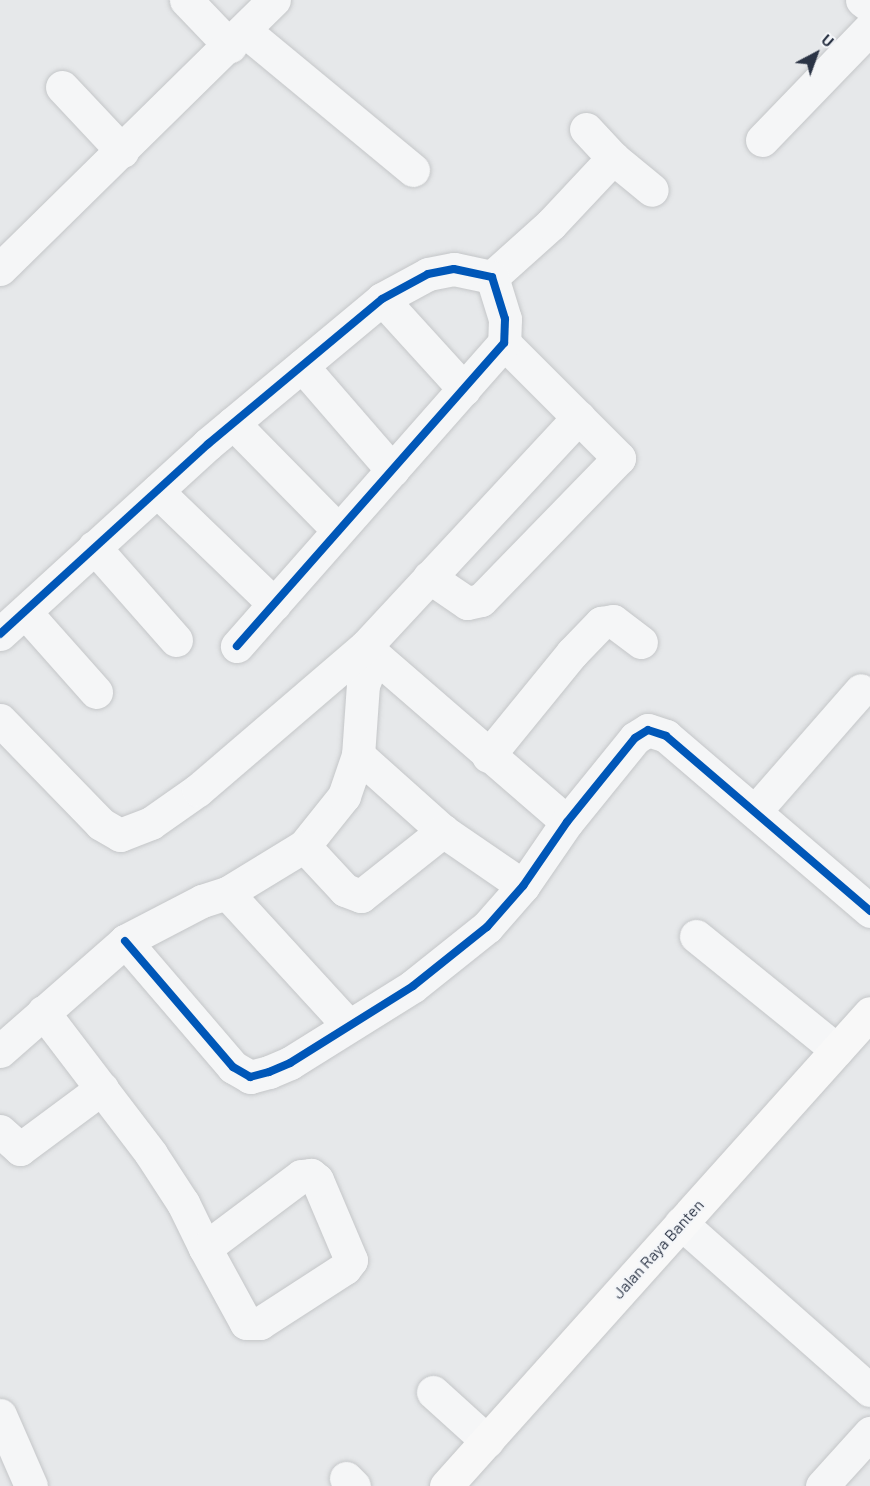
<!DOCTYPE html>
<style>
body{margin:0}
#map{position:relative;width:870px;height:1486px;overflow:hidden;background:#e6e8ea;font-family:Barlow,sans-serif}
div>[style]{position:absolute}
.roads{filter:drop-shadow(0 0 2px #c4c6c8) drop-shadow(0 0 2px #c4c6c8)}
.minor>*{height:33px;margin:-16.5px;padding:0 16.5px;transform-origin:16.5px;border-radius:16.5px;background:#f5f6f7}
.major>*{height:33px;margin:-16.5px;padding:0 16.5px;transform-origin:16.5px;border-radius:16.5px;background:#f8f8f8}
.cycleway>*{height:8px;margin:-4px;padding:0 4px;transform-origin:4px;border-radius:4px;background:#0057b8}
span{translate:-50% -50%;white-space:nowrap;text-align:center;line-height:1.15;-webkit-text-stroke:4.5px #f4f6f9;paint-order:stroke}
.street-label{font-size:16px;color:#2b3445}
.north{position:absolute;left:786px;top:24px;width:60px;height:60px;-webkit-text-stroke:4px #f4f6f9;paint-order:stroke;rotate:41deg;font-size:16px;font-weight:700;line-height:24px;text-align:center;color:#2b3445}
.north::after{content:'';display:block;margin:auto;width:21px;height:27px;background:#2b3445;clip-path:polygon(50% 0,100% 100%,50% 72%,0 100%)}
</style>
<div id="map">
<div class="roads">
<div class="minor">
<div style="left:186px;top:0;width:64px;rotate:46.3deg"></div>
<div style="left:862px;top:0;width:10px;rotate:37deg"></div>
<div style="left:245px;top:31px;width:218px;rotate:39.6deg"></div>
<div style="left:62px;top:87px;width:88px;rotate:46.8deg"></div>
<div style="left:586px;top:129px;width:40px;rotate:47deg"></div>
<div style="left:613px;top:158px;width:50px;rotate:39.4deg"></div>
<div style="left:762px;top:140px;width:156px;rotate:-46deg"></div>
<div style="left:0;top:269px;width:384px;rotate:-44.5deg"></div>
<div style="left:492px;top:277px;width:79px;rotate:-41.9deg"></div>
<div style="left:551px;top:224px;width:91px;rotate:-46.8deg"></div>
<div style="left:382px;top:299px;width:122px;rotate:47.7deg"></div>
<div style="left:302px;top:366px;width:138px;rotate:49.1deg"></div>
<div style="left:233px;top:423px;width:150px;rotate:45.5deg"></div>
<div style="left:157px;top:491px;width:163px;rotate:44deg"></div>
<div style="left:94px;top:547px;width:124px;rotate:48.6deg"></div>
<div style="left:429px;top:577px;width:46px;rotate:34.4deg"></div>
<div style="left:467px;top:603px;width:14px;rotate:-12deg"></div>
<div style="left:481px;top:600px;width:198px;rotate:-45.8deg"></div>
<div style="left:619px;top:458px;width:163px;rotate:-135deg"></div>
<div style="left:25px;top:612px;width:107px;rotate:48.4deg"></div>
<div style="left:0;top:634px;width:282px;rotate:-42.4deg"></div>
<div style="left:208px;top:444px;width:226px;rotate:-39.8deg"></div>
<div style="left:382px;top:299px;width:52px;rotate:-28.5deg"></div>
<div style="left:428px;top:274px;width:26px;rotate:-11deg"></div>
<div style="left:454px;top:269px;width:39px;rotate:12deg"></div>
<div style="left:492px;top:277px;width:44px;rotate:72.8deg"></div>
<div style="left:505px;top:319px;width:24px;rotate:92deg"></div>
<div style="left:504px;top:343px;width:404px;rotate:131.4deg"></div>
<div style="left:365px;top:647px;width:267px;rotate:40.9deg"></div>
<div style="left:375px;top:655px;width:31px;rotate:112deg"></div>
<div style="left:363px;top:684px;width:71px;rotate:94deg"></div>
<div style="left:358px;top:755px;width:114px;rotate:41.8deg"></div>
<div style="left:0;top:720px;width:145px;rotate:45.8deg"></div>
<div style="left:101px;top:824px;width:22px;rotate:30deg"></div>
<div style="left:120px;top:835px;width:33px;rotate:-21deg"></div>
<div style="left:151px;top:823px;width:57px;rotate:-35.1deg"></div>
<div style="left:198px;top:790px;width:220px;rotate:-40.6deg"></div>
<div style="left:365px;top:647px;width:314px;rotate:-47.1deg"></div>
<div style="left:488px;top:756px;width:133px;rotate:-50.8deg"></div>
<div style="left:572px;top:653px;width:42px;rotate:-46deg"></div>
<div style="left:601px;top:623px;width:12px;rotate:-9deg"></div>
<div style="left:613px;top:621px;width:35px;rotate:37deg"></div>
<div style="left:756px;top:810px;width:159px;rotate:-48.8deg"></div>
<div style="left:304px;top:846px;width:64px;rotate:-51.3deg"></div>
<div style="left:344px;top:796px;width:43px;rotate:-71.1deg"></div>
<div style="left:227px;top:893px;width:179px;rotate:47.5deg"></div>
<div style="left:696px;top:936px;width:181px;rotate:39deg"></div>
<div style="left:125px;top:941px;width:166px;rotate:49.4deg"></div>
<div style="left:233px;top:1067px;width:20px;rotate:30deg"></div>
<div style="left:250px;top:1077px;width:20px;rotate:-15deg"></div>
<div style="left:269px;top:1072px;width:23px;rotate:-23deg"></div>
<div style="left:290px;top:1063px;width:145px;rotate:-32deg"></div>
<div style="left:413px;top:986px;width:95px;rotate:-38.6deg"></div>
<div style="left:487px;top:927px;width:55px;rotate:-48.7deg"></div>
<div style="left:523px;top:886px;width:78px;rotate:-55.5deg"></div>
<div style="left:567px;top:822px;width:108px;rotate:-51deg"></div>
<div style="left:635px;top:738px;width:15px;rotate:-32deg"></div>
<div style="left:648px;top:730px;width:19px;rotate:18deg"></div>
<div style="left:666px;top:736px;width:269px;rotate:40.6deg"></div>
<div style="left:43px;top:1012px;width:178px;rotate:52.7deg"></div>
<div style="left:151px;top:1154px;width:59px;rotate:56.9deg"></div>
<div style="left:183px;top:1203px;width:50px;rotate:63.9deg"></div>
<div style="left:205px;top:1248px;width:85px;rotate:61.3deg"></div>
<div style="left:246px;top:1323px;width:14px"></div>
<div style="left:260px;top:1323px;width:101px;rotate:-32.9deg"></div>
<div style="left:345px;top:1268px;width:10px;rotate:-53deg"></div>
<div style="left:351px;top:1260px;width:87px;rotate:-113deg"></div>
<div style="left:317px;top:1180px;width:8px;rotate:-140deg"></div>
<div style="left:311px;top:1175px;width:10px;rotate:174deg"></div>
<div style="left:301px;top:1176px;width:120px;rotate:143.1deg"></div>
<div style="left:0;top:1051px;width:167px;rotate:-41.3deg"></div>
<div style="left:125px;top:941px;width:87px;rotate:-27.5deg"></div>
<div style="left:202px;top:901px;width:26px;rotate:-18deg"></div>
<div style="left:227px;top:893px;width:90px;rotate:-31.4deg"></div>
<div style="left:304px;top:846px;width:60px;rotate:47deg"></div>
<div style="left:345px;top:890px;width:17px;rotate:21deg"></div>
<div style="left:361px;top:896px;width:105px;rotate:-38.4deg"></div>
<div style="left:443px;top:831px;width:97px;rotate:34.5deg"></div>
<div style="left:0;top:1131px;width:27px;rotate:42deg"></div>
<div style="left:20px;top:1149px;width:102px;rotate:-36.6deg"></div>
<div style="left:681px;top:1223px;width:252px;rotate:41.5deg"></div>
<div style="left:433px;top:1392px;width:73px;rotate:42.2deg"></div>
<div style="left:0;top:1415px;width:77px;rotate:66.4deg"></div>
<div style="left:346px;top:1478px;width:11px;rotate:45deg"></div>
<div style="left:822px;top:1486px;width:72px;rotate:-47.8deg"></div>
</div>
<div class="major">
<div style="left:446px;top:1486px;width:635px;rotate:-48.13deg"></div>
</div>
</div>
<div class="cycleway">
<div style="left:0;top:634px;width:282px;rotate:-42.4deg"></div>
<div style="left:208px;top:444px;width:226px;rotate:-39.8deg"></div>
<div style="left:382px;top:299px;width:52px;rotate:-28.5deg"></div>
<div style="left:428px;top:274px;width:26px;rotate:-11deg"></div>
<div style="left:454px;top:269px;width:39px;rotate:12deg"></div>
<div style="left:492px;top:277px;width:44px;rotate:72.8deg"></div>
<div style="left:505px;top:319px;width:24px;rotate:92deg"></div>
<div style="left:504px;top:343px;width:404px;rotate:131.4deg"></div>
<div style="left:125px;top:941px;width:166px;rotate:49.4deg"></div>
<div style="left:233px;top:1067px;width:20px;rotate:30deg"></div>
<div style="left:250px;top:1077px;width:20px;rotate:-15deg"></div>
<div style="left:269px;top:1072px;width:23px;rotate:-23deg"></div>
<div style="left:290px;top:1063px;width:145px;rotate:-32deg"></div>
<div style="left:413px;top:986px;width:95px;rotate:-38.6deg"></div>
<div style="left:487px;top:927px;width:55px;rotate:-48.7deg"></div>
<div style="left:523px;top:886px;width:78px;rotate:-55.5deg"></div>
<div style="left:567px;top:822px;width:108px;rotate:-51deg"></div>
<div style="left:635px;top:738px;width:15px;rotate:-32deg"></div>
<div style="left:648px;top:730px;width:19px;rotate:18deg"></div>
<div style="left:666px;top:736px;width:269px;rotate:40.6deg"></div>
</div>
<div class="street-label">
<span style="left:658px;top:1249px;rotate:-48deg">Jalan Raya Banten</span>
</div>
<div class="north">U</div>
</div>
